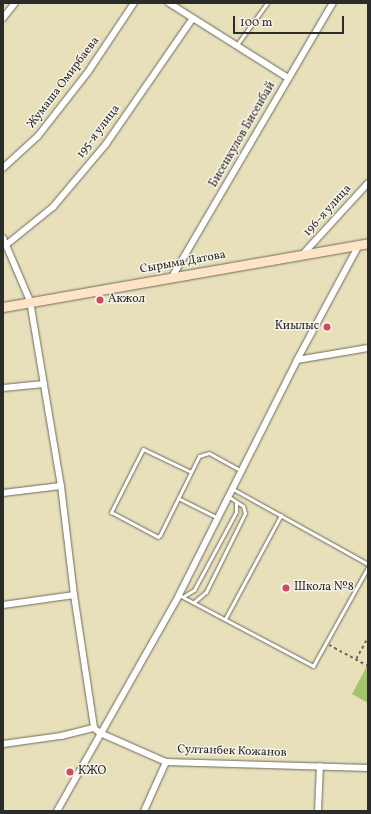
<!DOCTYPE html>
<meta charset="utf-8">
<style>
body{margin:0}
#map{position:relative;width:371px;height:814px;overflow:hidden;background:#e7e0ba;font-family:Vollkorn,serif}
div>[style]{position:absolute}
.green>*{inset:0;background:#a5c56d}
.path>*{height:1.5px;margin-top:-0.75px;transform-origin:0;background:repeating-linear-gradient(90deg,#6d6a5d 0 3px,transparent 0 6px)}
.roads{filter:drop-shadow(0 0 1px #6d6a5d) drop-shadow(0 0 1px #6d6a5d)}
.lane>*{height:3px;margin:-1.5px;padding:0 1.5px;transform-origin:1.5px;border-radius:1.5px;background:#fff}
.street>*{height:6px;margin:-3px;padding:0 3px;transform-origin:3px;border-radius:3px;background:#fff}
.secondary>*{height:9px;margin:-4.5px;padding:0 4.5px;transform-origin:4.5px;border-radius:4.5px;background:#fee4c6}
.dots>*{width:11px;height:11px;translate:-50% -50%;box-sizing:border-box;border:2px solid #f7f3e8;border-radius:50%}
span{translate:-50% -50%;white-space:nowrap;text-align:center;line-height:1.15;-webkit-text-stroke:3px #f7f3e8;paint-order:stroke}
.street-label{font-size:12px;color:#2b2b2b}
.poi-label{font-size:12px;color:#2b2b2b}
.left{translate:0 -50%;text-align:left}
.right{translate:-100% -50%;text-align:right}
.frame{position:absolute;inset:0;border:4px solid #2b2b2b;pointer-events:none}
.scale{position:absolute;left:233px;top:16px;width:111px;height:18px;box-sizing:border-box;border:2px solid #2b2b2b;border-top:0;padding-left:5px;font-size:12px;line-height:14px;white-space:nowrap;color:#2b2b2b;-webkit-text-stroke:3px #f7f3e8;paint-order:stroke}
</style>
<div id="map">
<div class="green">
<div style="clip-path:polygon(367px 666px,368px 666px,368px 703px,352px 694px)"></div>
</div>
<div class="path">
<div style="left:329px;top:645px;width:44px;rotate:28.3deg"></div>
<div style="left:356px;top:659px;width:25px;rotate:-61deg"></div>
</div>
<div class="roads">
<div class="lane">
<div style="left:236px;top:46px;width:53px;rotate:-54.2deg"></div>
<div style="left:191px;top:472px;width:53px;rotate:-154.4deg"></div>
<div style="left:143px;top:449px;width:71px;rotate:116.9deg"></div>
<div style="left:111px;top:512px;width:53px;rotate:28deg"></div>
<div style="left:158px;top:537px;width:3px;rotate:-45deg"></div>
<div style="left:160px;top:535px;width:88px;rotate:-63.7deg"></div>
<div style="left:199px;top:456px;width:10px;rotate:-17deg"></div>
<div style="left:209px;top:453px;width:38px;rotate:29deg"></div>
<div style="left:233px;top:489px;width:154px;rotate:29.1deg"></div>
<div style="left:178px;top:498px;width:45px;rotate:26.6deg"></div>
<div style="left:179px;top:595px;width:152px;rotate:27.9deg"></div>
<div style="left:313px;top:666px;width:113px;rotate:-60.9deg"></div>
<div style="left:184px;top:596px;width:12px;rotate:-31deg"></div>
<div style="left:194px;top:590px;width:89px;rotate:-61.7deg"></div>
<div style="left:236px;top:512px;width:10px;rotate:-90deg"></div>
<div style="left:194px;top:602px;width:16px;rotate:-40deg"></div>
<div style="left:206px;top:592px;width:88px;rotate:-63.7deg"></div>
<div style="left:245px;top:513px;width:7px;rotate:-106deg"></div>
<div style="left:243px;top:506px;width:17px;rotate:-147deg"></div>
<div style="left:225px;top:619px;width:118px;rotate:-61.7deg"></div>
</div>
<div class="street">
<div style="left:169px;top:3px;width:141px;rotate:32.2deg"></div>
<div style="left:3px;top:18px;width:19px;rotate:-51deg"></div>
<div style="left:3px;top:168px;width:47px;rotate:-42.4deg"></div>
<div style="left:38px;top:136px;width:81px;rotate:-52deg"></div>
<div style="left:88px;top:72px;width:83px;rotate:-56.3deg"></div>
<div style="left:3px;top:238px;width:69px;rotate:66.8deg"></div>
<div style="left:30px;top:301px;width:188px;rotate:80.5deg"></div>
<div style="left:61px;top:486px;width:110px;rotate:83.2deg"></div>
<div style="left:74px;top:595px;width:134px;rotate:81.4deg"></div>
<div style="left:6px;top:245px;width:60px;rotate:-39deg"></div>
<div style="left:53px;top:207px;width:82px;rotate:-49.9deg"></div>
<div style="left:106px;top:144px;width:153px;rotate:-55.4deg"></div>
<div style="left:303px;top:254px;width:96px;rotate:-47.5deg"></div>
<div style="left:172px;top:277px;width:318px;rotate:-59.6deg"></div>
<div style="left:297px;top:360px;width:72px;rotate:-9.6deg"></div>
<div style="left:3px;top:388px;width:41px;rotate:-5.6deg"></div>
<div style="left:3px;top:493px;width:58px;rotate:-6.9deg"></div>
<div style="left:3px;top:605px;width:72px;rotate:-8deg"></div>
<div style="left:3px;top:744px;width:59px;rotate:-7.9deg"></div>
<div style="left:61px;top:736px;width:34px;rotate:-14deg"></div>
<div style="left:94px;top:728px;width:8px;rotate:40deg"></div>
<div style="left:100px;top:733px;width:72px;rotate:23.7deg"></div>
<div style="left:166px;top:762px;width:202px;rotate:1.7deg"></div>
<div style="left:57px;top:811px;width:248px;rotate:-60.5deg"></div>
<div style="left:179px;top:595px;width:263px;rotate:-63.3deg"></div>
<div style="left:297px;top:360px;width:131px;rotate:-61.7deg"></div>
<div style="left:144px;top:811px;width:54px;rotate:-65.8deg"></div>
<div style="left:318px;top:811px;width:45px;rotate:-87.5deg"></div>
</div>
<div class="secondary">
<div style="left:3px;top:307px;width:371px;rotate:-9.9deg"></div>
</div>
</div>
<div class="dots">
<div style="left:100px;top:300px;background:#d1495b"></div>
<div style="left:327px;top:327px;background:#d1495b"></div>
<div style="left:286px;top:588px;background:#d1495b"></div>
<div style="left:70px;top:772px;background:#d1495b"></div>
</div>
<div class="street-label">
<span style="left:64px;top:83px;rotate:-53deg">Жумаша Омирбаева</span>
<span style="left:99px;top:132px;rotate:-53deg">195-я улица</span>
<span style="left:243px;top:135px;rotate:-60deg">Бисенкулов Бисенбай</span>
<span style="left:328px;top:211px;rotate:-48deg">196-я улица</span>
<span style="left:183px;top:263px;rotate:-10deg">Сырыма Датова</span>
<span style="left:232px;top:752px;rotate:2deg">Султанбек Кожанов</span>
</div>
<div class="poi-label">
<span class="left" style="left:108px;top:300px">Акжол</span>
<span class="right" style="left:319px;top:327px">Киылыс</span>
<span class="left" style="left:294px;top:588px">Школа №8</span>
<span class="left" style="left:78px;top:772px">КЖО</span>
</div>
<div class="frame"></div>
<div class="scale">100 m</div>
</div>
